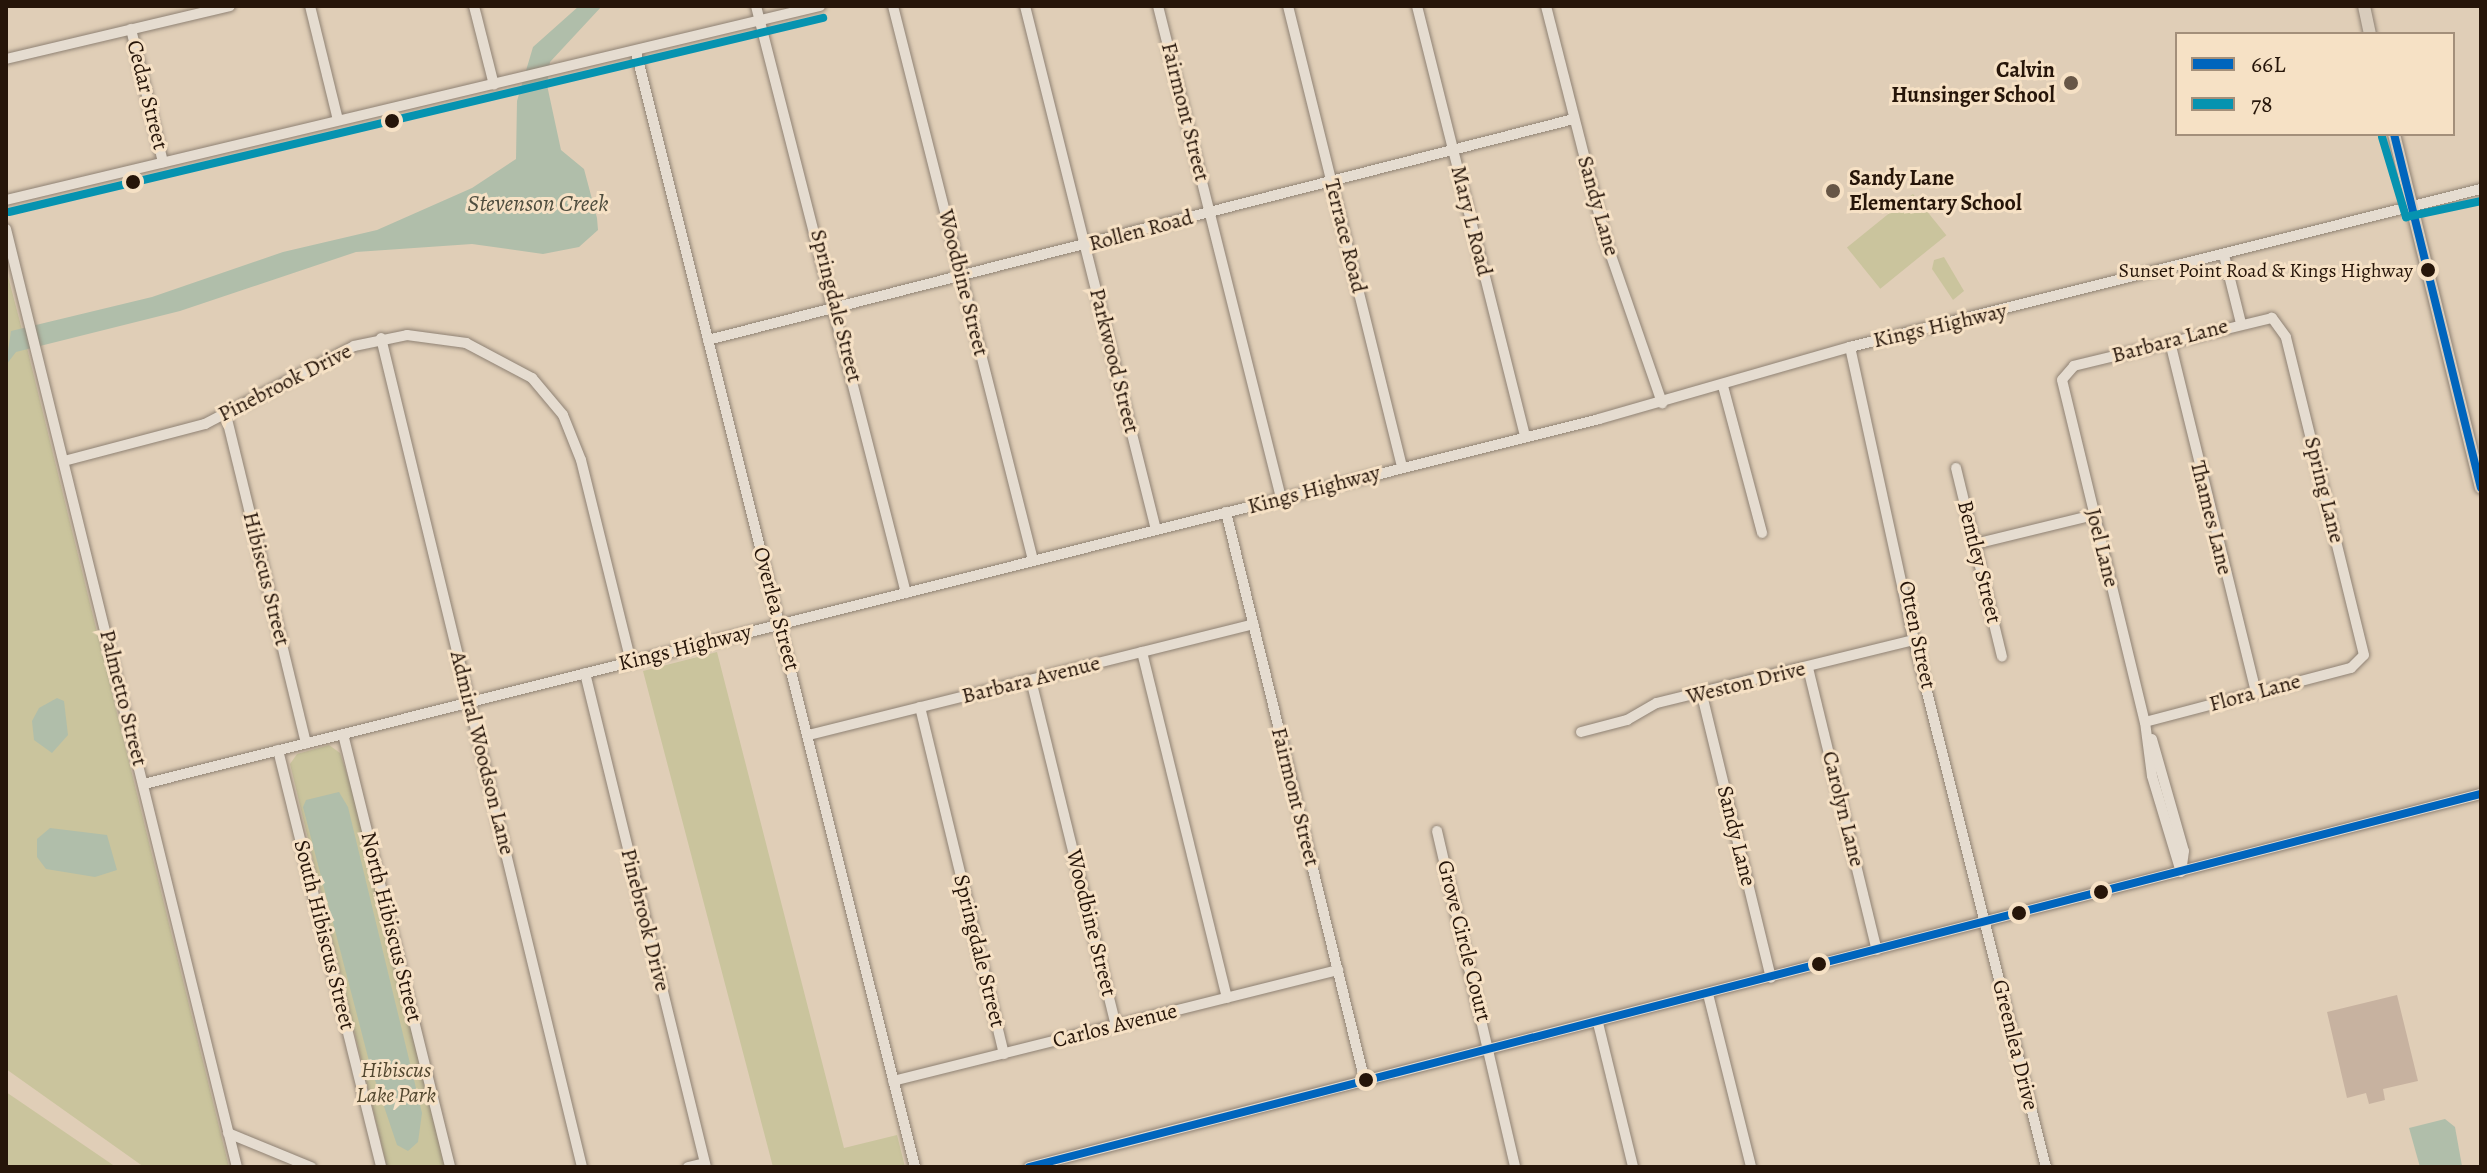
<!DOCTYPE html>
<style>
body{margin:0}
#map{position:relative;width:2487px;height:1173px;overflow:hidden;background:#e0ceb7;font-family:Alegreya,serif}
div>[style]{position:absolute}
.green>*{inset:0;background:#cac49d;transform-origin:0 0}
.water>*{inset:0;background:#b0beaa}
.building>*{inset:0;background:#c7b2a0}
.roads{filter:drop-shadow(0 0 2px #8f8274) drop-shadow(0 0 2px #8f8274)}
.minor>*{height:10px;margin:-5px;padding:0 5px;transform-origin:5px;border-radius:5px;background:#e5dcd0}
.major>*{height:12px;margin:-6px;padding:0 6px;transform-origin:6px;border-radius:6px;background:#d8ccbc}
.bus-1>*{height:8px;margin:-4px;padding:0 4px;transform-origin:4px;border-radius:4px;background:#0065bd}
.bus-2>*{height:8px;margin:-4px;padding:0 4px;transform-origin:4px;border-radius:4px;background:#0693b0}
.dots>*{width:22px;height:22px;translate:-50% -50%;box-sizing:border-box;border:4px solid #f6e1c5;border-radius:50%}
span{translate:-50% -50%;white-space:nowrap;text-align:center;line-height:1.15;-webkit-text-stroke:6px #f6e1c5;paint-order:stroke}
.bus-label{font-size:20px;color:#261509}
.right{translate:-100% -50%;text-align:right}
.poi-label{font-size:22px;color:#261509;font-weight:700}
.left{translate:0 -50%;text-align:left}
.street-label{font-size:22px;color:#261509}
.park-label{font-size:22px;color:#52472f;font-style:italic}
.water-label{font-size:24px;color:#4f4e3f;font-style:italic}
.frame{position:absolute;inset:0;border:8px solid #261509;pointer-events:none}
.legend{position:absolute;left:2175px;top:32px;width:280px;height:104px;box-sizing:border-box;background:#f6e1c5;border:2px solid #a38f7a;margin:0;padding:10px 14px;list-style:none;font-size:24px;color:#261509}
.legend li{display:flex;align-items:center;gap:16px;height:40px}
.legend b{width:40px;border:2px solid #a38f7a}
</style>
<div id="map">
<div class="green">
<div style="left:1913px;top:194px;width:53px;height:85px;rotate:51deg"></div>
<div style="clip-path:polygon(1944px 257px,1964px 291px,1953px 300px,1932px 269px,1934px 260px)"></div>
<div style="clip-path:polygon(6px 269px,28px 352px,229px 1167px,144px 1167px,6px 1069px)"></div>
<div style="clip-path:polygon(717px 652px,844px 1148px,897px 1135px,905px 1167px,773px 1167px,643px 671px)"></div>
<div style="clip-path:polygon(329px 745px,340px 753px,351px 786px,445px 1167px,387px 1167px,290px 764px,297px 754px)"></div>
<div style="clip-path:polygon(6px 1092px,116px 1167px,6px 1167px)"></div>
</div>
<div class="water">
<div style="clip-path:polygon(579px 6px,602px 6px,550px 62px,547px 85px,561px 150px,584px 169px,597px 218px,598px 230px,579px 247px,543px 254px,472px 244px,356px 252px,180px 311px,16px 352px,6px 365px,11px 331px,152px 297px,283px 252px,377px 230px,472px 188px,516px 159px,517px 101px,533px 47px)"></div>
<div style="clip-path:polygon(57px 698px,64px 701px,68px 735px,52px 753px,34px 740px,32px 721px,39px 708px)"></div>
<div style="clip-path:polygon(339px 792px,348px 807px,422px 1113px,418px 1142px,408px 1151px,397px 1145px,370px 1065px,303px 807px,306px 800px)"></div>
<div style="clip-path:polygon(50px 828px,107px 835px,117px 870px,95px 877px,46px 869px,37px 857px,37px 839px)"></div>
<div style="clip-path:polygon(2445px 1119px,2455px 1127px,2462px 1166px,2420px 1167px,2409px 1128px)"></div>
</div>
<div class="building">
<div style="clip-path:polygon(2397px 995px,2418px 1081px,2383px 1089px,2385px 1100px,2369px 1104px,2366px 1093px,2347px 1098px,2327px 1012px)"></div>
</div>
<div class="roads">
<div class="minor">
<div style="left:310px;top:6px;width:117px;rotate:76.2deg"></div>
<div style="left:474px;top:6px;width:81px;rotate:75.8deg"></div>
<div style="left:756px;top:6px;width:606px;rotate:75.67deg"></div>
<div style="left:893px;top:6px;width:571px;rotate:75.82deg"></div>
<div style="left:1025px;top:6px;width:540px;rotate:75.96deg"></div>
<div style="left:1158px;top:6px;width:507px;rotate:75.96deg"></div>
<div style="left:1288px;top:6px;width:475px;rotate:76.1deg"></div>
<div style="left:1417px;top:6px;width:443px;rotate:75.9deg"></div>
<div style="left:1546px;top:6px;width:239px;rotate:75.7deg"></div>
<div style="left:1605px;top:238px;width:175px;rotate:70.9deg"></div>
<div style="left:131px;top:29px;width:137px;rotate:76.5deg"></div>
<div style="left:636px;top:52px;width:1149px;rotate:75.95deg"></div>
<div style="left:6px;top:59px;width:230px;rotate:-13.3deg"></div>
<div style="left:6px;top:200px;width:837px;rotate:-13.41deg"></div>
<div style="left:6px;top:229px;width:966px;rotate:76.17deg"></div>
<div style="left:2224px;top:255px;width:70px;rotate:76deg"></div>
<div style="left:381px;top:338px;width:853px;rotate:76.37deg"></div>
<div style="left:708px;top:340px;width:894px;rotate:-14.32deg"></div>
<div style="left:2170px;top:342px;width:361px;rotate:76.2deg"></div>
<div style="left:1850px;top:347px;width:300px;rotate:77.7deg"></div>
<div style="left:1914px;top:640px;width:543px;rotate:75.94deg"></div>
<div style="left:1723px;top:386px;width:152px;rotate:75.1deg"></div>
<div style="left:226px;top:415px;width:338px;rotate:76.3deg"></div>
<div style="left:64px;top:461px;width:146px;rotate:-14.7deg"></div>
<div style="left:205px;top:424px;width:168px;rotate:-27.6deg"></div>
<div style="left:354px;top:346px;width:54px;rotate:-11.7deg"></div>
<div style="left:407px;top:335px;width:60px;rotate:7.7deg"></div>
<div style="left:466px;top:343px;width:75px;rotate:27.9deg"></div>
<div style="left:532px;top:378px;width:48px;rotate:50deg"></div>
<div style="left:563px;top:415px;width:48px;rotate:68.2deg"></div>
<div style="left:581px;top:460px;width:208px;rotate:76.1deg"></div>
<div style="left:1956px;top:468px;width:194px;rotate:76.3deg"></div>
<div style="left:1226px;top:512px;width:587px;rotate:76.3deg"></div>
<div style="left:1975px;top:544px;width:122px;rotate:-13.7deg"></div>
<div style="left:1142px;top:652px;width:356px;rotate:76.2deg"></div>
<div style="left:1808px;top:668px;width:290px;rotate:76.3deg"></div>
<div style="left:585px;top:673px;width:509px;rotate:76.24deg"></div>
<div style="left:1031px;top:680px;width:356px;rotate:76.2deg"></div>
<div style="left:1702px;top:695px;width:291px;rotate:76.3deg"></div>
<div style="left:920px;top:707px;width:357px;rotate:76.4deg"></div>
<div style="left:2145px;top:722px;width:213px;rotate:-14.7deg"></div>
<div style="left:2351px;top:668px;width:18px;rotate:-45deg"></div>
<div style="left:2364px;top:655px;width:327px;rotate:-103.8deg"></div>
<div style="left:2286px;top:337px;width:24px;rotate:-126deg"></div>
<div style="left:2272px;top:318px;width:204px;rotate:166.4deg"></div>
<div style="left:2074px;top:366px;width:18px;rotate:131deg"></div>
<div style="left:2062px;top:380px;width:352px;rotate:76.4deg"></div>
<div style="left:2145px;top:722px;width:54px;rotate:82.6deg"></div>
<div style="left:2152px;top:776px;width:100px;rotate:73.2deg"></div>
<div style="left:1581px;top:732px;width:48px;rotate:-14.6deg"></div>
<div style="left:1627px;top:720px;width:34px;rotate:-30deg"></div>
<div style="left:1657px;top:703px;width:265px;rotate:-13.8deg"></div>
<div style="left:343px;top:734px;width:446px;rotate:76.1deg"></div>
<div style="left:809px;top:735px;width:458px;rotate:-14deg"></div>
<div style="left:2152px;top:739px;width:116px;rotate:74.1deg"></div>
<div style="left:2184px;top:851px;width:21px;rotate:98deg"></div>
<div style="left:278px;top:750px;width:430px;rotate:76.1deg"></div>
<div style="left:144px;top:784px;width:1500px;rotate:-14.08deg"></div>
<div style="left:1599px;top:419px;width:261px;rotate:-16deg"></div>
<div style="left:1850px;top:347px;width:650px;rotate:-14.06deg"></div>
<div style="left:1437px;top:831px;width:345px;rotate:76.9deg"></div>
<div style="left:1708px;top:994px;width:178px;rotate:76deg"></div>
<div style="left:1598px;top:1023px;width:148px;rotate:76.3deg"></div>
<div style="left:893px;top:1081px;width:459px;rotate:-14deg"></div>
<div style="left:228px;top:1133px;width:90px;rotate:22.3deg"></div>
<div style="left:688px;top:1167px;width:17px;rotate:-13deg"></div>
<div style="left:1029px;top:1167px;width:1499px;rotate:-14.41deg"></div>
</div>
<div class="major">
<div style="left:2364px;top:6px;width:29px;rotate:78deg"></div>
<div style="left:2394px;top:134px;width:364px;rotate:76.2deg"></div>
</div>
</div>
<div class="bus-1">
<div style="left:2394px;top:134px;width:364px;rotate:76.2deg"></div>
<div style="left:1029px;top:1167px;width:1499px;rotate:-14.41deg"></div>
</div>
<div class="bus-2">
<div style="left:2382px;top:137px;width:84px;rotate:73.3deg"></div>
<div style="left:2406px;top:217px;width:77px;rotate:-12deg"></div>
<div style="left:9px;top:212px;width:837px;rotate:-13.41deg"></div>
</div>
<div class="dots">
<div style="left:2071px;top:83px;background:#675646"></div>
<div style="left:392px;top:121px;background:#261509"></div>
<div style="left:133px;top:182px;background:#261509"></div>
<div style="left:1833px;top:191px;background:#675646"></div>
<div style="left:2428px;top:270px;background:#261509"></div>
<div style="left:2101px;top:892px;background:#261509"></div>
<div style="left:2019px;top:913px;background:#261509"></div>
<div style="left:1819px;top:964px;background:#261509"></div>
<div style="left:1366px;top:1080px;background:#261509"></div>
</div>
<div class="bus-label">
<span class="right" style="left:2413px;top:270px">Sunset Point Road &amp; Kings Highway</span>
</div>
<div class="poi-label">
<span class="right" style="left:2055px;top:83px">Calvin<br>Hunsinger School</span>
<span class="left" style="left:1849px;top:191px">Sandy Lane<br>Elementary School</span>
</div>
<div class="street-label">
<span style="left:147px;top:95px;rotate:76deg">Cedar Street</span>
<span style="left:1185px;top:112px;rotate:76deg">Fairmont Street</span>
<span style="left:1598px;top:206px;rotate:74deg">Sandy Lane</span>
<span style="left:1471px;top:221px;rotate:76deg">Mary L Road</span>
<span style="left:1141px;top:231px;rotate:-15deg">Rollen Road</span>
<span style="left:1345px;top:236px;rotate:76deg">Terrace Road</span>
<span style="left:963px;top:283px;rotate:76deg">Woodbine Street</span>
<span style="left:836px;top:306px;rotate:76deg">Springdale Street</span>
<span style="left:1940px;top:326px;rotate:-13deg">Kings Highway</span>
<span style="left:2170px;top:341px;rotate:-15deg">Barbara Lane</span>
<span style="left:1114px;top:361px;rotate:76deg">Parkwood Street</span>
<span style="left:285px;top:383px;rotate:-27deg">Pinebrook Drive</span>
<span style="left:1314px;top:490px;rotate:-15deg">Kings Highway</span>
<span style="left:2324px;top:490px;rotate:76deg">Spring Lane</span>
<span style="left:2211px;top:518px;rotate:76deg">Thames Lane</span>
<span style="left:2102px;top:548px;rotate:76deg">Joel Lane</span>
<span style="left:1979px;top:562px;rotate:76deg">Bentley Street</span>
<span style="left:266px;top:579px;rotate:76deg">Hibiscus Street</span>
<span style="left:776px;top:609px;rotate:75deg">Overlea Street</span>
<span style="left:1917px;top:635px;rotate:78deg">Otten Street</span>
<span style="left:685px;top:648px;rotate:-14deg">Kings Highway</span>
<span style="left:1031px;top:680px;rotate:-14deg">Barbara Avenue</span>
<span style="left:1746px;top:683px;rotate:-14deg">Weston Drive</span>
<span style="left:2255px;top:693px;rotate:-15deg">Flora Lane</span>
<span style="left:123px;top:698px;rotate:76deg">Palmetto Street</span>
<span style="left:482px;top:753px;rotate:76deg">Admiral Woodson Lane</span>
<span style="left:1295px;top:797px;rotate:76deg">Fairmont Street</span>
<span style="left:1843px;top:809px;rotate:76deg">Carolyn Lane</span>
<span style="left:1736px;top:836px;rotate:76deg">Sandy Lane</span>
<span style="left:645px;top:920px;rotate:76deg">Pinebrook Drive</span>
<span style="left:1091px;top:923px;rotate:76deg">Woodbine Street</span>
<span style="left:391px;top:927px;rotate:76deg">North Hibiscus Street</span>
<span style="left:324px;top:935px;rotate:76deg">South Hibiscus Street</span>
<span style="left:1464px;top:941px;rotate:76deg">Grove Circle Court</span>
<span style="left:979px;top:951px;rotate:76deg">Springdale Street</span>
<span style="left:1115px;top:1026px;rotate:-14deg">Carlos Avenue</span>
<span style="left:2015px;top:1045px;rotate:76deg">Greenlea Drive</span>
</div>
<div class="park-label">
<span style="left:396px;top:1083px">Hibiscus<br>Lake Park</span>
</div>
<div class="water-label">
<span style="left:538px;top:204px">Stevenson Creek</span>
</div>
<div class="frame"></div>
<ul class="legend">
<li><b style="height:10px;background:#0065bd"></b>66L</li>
<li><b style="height:10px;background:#0693b0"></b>78</li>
</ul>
</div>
